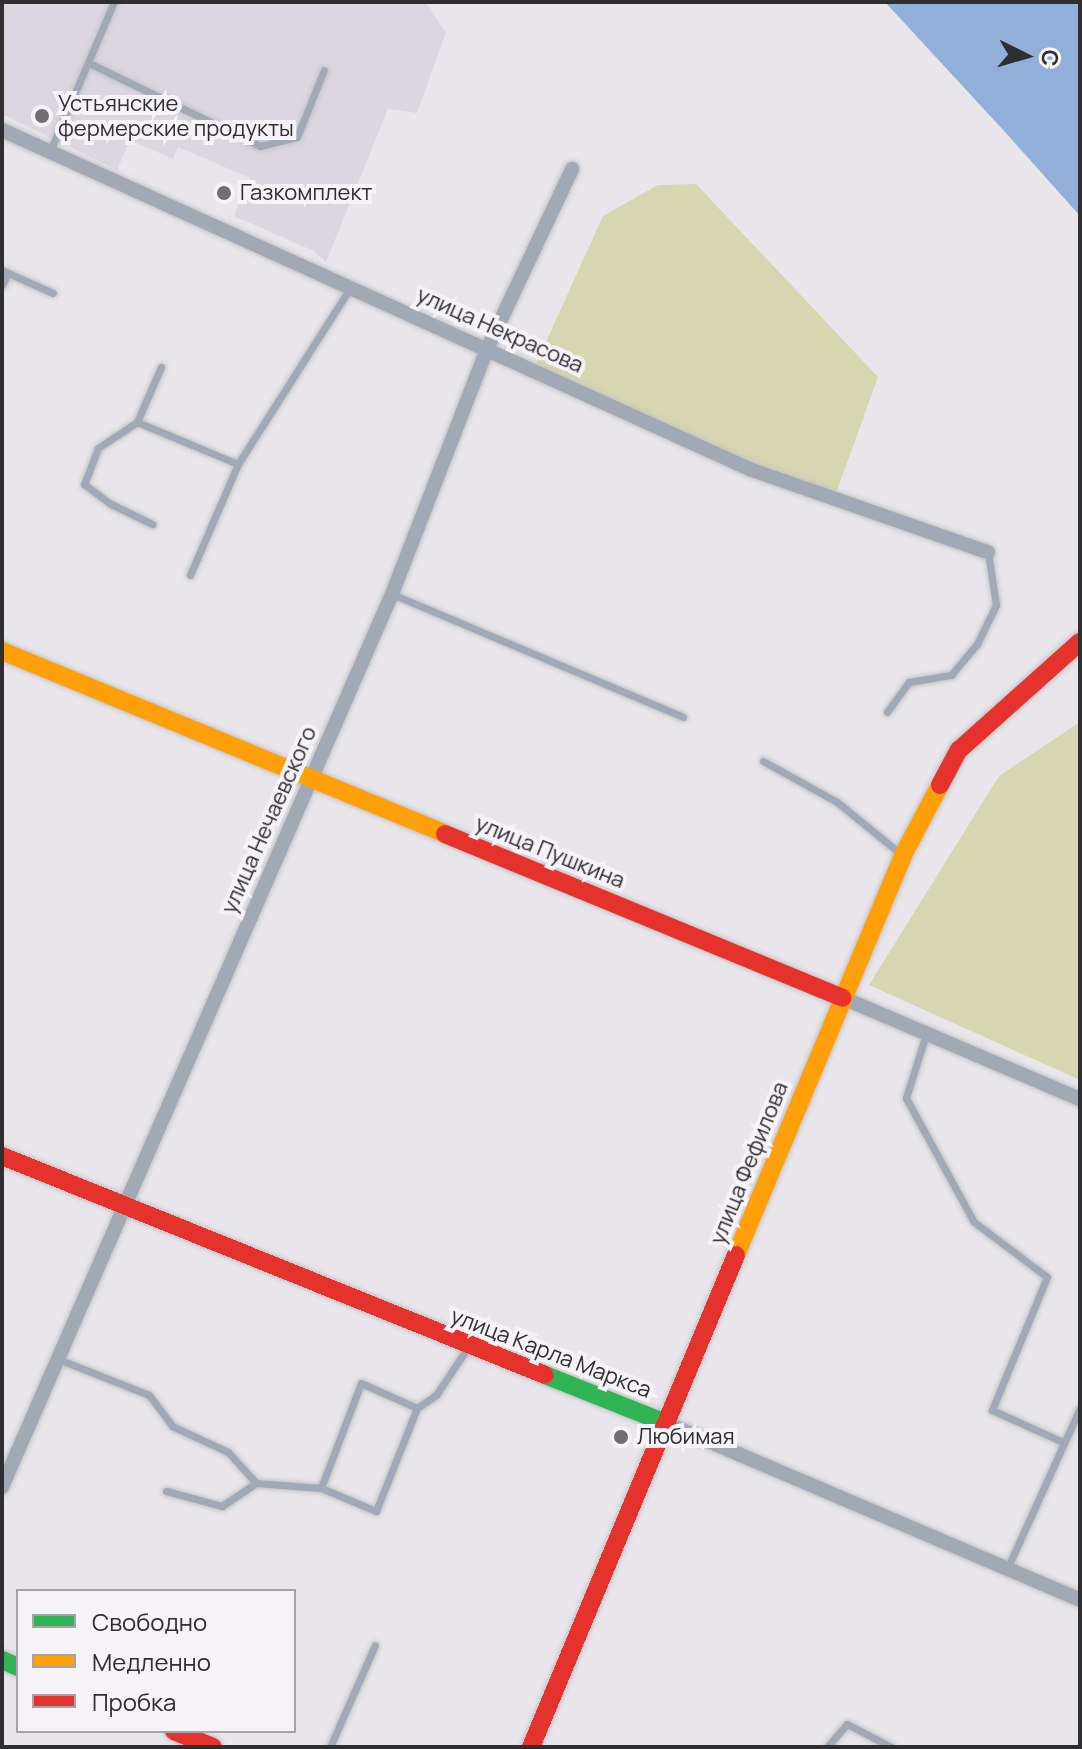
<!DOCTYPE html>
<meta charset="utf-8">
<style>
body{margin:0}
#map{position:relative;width:1082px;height:1749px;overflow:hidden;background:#e8e6ea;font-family:Manrope,sans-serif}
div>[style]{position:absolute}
.built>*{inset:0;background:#dbd6e0}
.green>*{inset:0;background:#d6d6b0}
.water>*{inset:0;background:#91afd9}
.roads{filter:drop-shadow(0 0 2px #c3c2c4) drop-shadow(0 0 2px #c3c2c4)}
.lane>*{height:7px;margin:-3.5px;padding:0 3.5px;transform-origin:3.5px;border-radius:3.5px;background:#a1a8b6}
.street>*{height:14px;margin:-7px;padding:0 7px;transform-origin:7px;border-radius:7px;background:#a1a8b6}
.fast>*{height:18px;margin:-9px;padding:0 9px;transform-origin:9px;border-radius:9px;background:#30b455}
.slow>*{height:18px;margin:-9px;padding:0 9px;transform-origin:9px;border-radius:9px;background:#ff9f0a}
.jam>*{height:18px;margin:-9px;padding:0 9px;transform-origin:9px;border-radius:9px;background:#e5322d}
.dots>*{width:22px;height:22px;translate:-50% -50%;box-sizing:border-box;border:4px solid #f5f2f8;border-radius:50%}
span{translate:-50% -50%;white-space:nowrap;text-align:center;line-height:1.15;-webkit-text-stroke:8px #f5f2f8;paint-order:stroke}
.poi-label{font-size:22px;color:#2f2e30}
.left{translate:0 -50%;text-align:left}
.street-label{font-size:22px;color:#2f2e30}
.frame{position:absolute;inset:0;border:4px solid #2f2e30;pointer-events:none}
.legend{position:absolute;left:16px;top:1589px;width:280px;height:144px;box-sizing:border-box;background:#f5f2f8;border:2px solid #a6a4a8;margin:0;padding:10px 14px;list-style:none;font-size:24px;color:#2f2e30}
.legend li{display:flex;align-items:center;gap:16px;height:40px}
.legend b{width:40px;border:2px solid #a6a4a8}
.north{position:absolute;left:986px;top:16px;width:80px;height:80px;-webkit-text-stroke:6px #f5f2f8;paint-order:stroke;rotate:95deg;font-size:22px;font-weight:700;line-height:32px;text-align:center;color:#2f2e30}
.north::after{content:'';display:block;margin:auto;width:28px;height:36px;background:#2f2e30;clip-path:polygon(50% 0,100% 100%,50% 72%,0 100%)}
</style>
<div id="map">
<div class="built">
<div style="clip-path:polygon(2px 2px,425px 2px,446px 32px,417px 113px,388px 109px,326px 262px,314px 251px,234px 216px,250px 178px,178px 147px,173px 159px,130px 140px,117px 170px,2px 114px)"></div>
</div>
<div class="green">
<div style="clip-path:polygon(696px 184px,878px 377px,835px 496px,568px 387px,536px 364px,603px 216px,658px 185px)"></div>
<div style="clip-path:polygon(1080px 722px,1080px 1080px,869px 985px,999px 776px)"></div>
</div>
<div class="water">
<div style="clip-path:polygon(885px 2px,1080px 2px,1080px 216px,1005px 132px)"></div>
</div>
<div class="roads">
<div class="lane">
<div style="left:89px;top:63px;width:190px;rotate:25.9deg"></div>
<div style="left:260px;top:146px;width:38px;rotate:-14deg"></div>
<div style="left:297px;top:137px;width:72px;rotate:-68.1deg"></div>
<div style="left:50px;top:151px;width:162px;rotate:-66.8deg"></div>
<div style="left:2px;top:270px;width:7px;rotate:27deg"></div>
<div style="left:8px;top:273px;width:13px;rotate:117deg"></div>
<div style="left:8px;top:273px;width:49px;rotate:24deg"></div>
<div style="left:161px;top:367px;width:60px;rotate:113.6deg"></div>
<div style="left:137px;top:422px;width:109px;rotate:22.6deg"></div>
<div style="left:137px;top:422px;width:47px;rotate:146.3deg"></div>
<div style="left:98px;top:448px;width:39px;rotate:111deg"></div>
<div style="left:84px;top:484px;width:34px;rotate:37deg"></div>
<div style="left:111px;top:504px;width:46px;rotate:26deg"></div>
<div style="left:190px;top:575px;width:121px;rotate:-66.6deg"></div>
<div style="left:238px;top:464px;width:209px;rotate:-57.5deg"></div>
<div style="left:392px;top:594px;width:316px;rotate:22.9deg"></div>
<div style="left:887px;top:712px;width:37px;rotate:-54deg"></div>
<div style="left:909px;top:682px;width:43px;rotate:-9.5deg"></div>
<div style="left:951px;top:675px;width:40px;rotate:-50deg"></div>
<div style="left:977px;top:644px;width:43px;rotate:-64deg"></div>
<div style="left:996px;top:605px;width:54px;rotate:-98.6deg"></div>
<div style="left:763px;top:761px;width:85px;rotate:29deg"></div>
<div style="left:837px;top:802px;width:82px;rotate:39.1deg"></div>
<div style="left:926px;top:1034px;width:67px;rotate:107.4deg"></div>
<div style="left:906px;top:1098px;width:141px;rotate:61.3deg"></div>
<div style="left:974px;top:1222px;width:91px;rotate:37deg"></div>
<div style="left:1047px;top:1277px;width:144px;rotate:112.5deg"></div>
<div style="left:992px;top:1410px;width:78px;rotate:24.3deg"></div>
<div style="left:58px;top:1359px;width:98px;rotate:21.6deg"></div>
<div style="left:149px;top:1395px;width:39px;rotate:53deg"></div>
<div style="left:172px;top:1426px;width:62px;rotate:24.9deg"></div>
<div style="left:228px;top:1452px;width:42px;rotate:47.9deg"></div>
<div style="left:256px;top:1483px;width:65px;rotate:4.4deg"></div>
<div style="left:321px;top:1488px;width:60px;rotate:22.7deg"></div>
<div style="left:376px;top:1511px;width:111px;rotate:-68.3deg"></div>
<div style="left:417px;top:1408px;width:23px;rotate:-34deg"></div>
<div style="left:436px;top:1395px;width:58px;rotate:-56.3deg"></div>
<div style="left:321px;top:1488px;width:112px;rotate:-69.1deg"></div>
<div style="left:361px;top:1383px;width:61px;rotate:24.1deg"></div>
<div style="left:166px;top:1491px;width:58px;rotate:15deg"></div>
<div style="left:222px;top:1506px;width:41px;rotate:-34.1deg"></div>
<div style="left:1007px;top:1569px;width:177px;rotate:-65.6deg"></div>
<div style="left:330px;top:1747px;width:111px;rotate:-66.2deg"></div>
<div style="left:827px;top:1747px;width:30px;rotate:-49deg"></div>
<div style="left:847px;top:1724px;width:50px;rotate:27.6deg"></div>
</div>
<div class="street">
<div style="left:2px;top:130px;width:823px;rotate:24.39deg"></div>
<div style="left:752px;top:470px;width:250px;rotate:19.2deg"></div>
<div style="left:843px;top:998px;width:258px;rotate:23.1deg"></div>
<div style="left:668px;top:1424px;width:448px;rotate:23.1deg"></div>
<div style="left:2px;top:1487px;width:974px;rotate:-66.41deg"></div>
<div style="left:392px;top:594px;width:265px;rotate:-68.8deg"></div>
<div style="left:488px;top:347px;width:197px;rotate:-64.7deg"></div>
</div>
<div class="fast">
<div style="left:545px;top:1375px;width:132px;rotate:21.7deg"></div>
<div style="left:2px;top:1660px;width:17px;rotate:24deg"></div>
</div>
<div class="slow">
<div style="left:2px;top:651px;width:479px;rotate:22.4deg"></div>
<div style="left:736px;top:1255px;width:433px;rotate:-67.3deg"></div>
<div style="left:903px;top:855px;width:79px;rotate:-62.1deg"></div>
</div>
<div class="jam">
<div style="left:940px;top:785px;width:40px;rotate:-62deg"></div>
<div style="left:959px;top:750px;width:162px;rotate:-41.8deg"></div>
<div style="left:445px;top:834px;width:430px;rotate:22.4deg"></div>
<div style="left:2px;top:1156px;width:585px;rotate:21.96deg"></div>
<div style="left:174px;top:1731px;width:42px;rotate:22.3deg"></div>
<div style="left:531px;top:1747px;width:533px;rotate:-67.38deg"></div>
</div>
</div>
<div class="dots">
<div style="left:42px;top:116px;background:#706e71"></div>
<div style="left:224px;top:193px;background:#706e71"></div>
<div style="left:621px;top:1437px;background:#706e71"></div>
</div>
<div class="poi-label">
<span class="left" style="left:58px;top:116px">Устьянские<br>фермерские продукты</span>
<span class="left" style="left:240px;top:193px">Газкомплект</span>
<span class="left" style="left:637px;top:1437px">Любимая</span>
</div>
<div class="street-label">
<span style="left:500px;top:330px;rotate:24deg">улица Некрасова</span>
<span style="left:269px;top:820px;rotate:-66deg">улица Нечаевского</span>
<span style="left:550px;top:852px;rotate:22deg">улица Пушкина</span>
<span style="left:749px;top:1163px;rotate:-68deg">улица Фефилова</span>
<span style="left:551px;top:1353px;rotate:21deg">улица Карла Маркса</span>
</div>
<div class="frame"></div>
<ul class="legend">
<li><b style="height:10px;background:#30b455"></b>Свободно</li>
<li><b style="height:10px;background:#ff9f0a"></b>Медленно</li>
<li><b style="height:10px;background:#e5322d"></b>Пробка</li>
</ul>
<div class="north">С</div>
</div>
